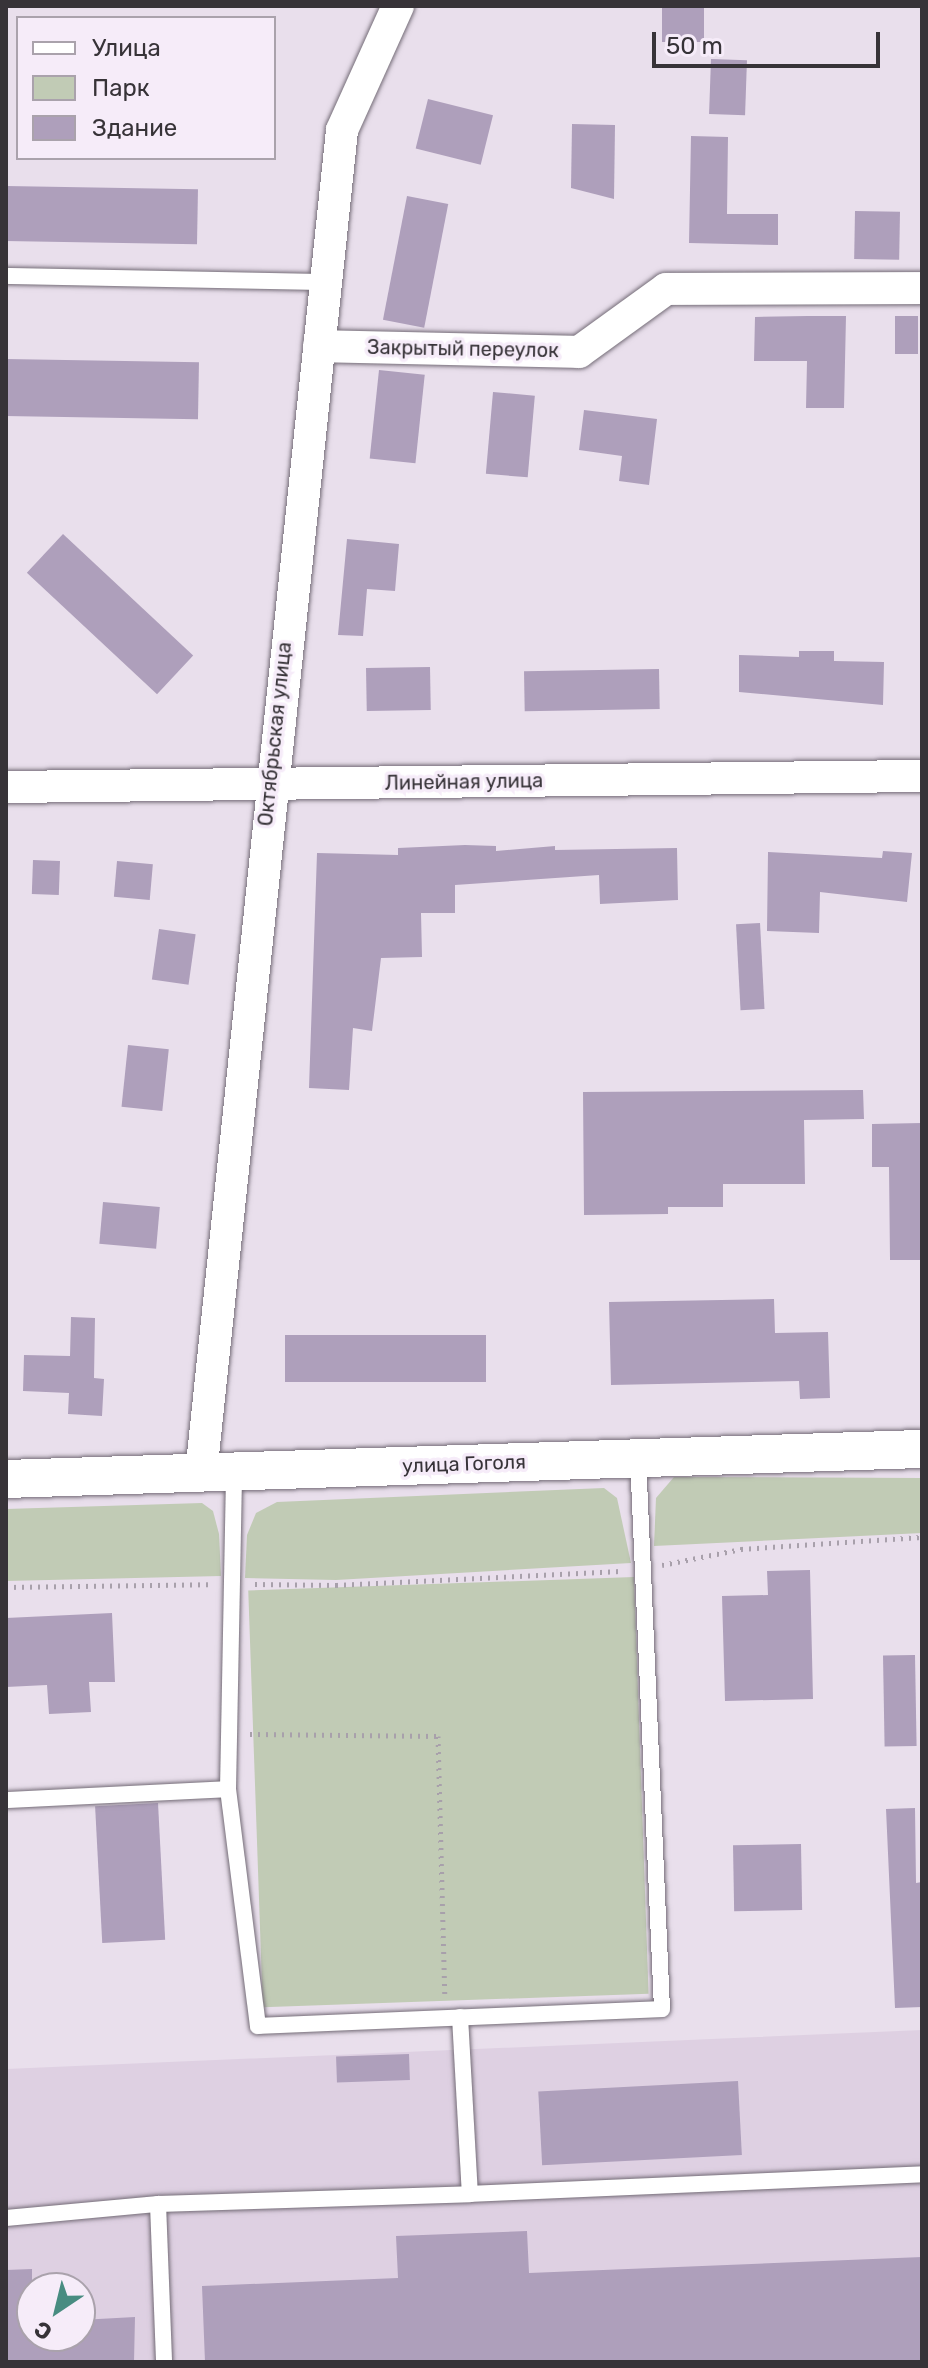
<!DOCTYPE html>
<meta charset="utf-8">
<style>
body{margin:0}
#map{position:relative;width:928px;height:2368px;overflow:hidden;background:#e9dfec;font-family:Rubik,sans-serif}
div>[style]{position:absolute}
.built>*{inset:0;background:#ded0e2}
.green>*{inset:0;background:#c1cbb5;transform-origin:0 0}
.building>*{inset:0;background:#ae9fbb;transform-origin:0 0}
.path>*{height:5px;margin-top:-2.5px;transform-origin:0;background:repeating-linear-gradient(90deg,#a8a0ab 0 2px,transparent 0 8px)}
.roads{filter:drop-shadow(0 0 2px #746c77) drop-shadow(0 0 2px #746c77)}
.service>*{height:16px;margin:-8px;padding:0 8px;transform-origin:8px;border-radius:8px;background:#fff}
.minor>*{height:32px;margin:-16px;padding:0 16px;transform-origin:16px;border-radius:16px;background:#fff}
.tertiary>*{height:38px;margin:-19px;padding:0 19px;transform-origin:19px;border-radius:19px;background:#fff}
span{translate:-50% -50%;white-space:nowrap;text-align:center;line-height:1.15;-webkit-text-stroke:7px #f6ecf9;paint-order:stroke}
.street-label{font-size:20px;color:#373338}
.frame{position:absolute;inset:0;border:8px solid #373338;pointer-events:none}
.legend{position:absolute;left:16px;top:16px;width:260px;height:144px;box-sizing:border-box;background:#f6ecf9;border:2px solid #aaa2ac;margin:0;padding:10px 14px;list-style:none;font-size:24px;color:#373338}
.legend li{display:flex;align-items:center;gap:16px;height:40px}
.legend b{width:40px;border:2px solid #aaa2ac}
.north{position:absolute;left:16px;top:2272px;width:80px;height:80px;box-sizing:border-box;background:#f6ecf9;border:2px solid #aaa2ac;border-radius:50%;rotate:215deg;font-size:22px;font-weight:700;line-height:32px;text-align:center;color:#373338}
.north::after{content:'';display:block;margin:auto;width:28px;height:36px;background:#488c81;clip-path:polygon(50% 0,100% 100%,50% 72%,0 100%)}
.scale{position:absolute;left:652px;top:32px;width:228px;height:36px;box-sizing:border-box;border:4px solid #373338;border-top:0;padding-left:10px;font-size:24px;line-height:28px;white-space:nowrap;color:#373338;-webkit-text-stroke:6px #f6ecf9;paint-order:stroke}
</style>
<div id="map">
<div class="built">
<div style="clip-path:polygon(evenodd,922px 2030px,922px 2362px,6px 2362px,6px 2069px,922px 2030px,32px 2288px,80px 2288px,80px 2336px,32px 2336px,32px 2288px)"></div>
</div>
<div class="green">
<div style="clip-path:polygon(674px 1477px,922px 1478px,922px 1533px,654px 1546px,656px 1498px)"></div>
<div style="clip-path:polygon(604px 1488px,617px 1498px,631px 1563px,336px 1580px,245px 1578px,247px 1535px,256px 1513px,277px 1502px)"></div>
<div style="clip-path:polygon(202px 1503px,213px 1511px,219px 1534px,221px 1576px,6px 1581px,6px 1509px)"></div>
<div style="left:634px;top:1577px;width:417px;height:386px;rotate:88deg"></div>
</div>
<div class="building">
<div style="left:662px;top:6px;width:42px;height:36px"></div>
<div style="left:711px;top:59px;width:36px;height:55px;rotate:2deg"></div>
<div style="left:428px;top:99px;width:67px;height:51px;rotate:14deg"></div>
<div style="clip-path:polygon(572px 124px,615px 125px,614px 199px,571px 188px)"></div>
<div style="clip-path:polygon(691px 136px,728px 137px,727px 214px,778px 214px,778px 245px,689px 243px)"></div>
<div style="left:6px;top:186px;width:192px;height:55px;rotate:1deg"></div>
<div style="left:407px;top:196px;width:42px;height:126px;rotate:11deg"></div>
<div style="left:855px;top:211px;width:45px;height:48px;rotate:1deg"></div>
<div style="clip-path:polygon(808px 316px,846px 316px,844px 408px,806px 408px,807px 361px,754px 361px,755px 317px)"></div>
<div style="left:895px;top:316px;width:23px;height:38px"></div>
<div style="left:6px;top:359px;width:193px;height:57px;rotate:1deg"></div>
<div style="left:379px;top:370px;width:46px;height:89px;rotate:6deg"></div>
<div style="left:493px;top:392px;width:42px;height:82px;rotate:5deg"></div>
<div style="clip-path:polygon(584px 410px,657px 419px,649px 485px,619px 481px,622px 456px,579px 450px)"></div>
<div style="left:63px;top:534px;width:178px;height:53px;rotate:43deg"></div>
<div style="clip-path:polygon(347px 539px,399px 544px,395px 591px,367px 589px,363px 636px,338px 635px)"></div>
<div style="clip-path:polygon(799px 651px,834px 651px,834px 661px,884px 662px,883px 705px,739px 692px,739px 655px,799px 657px)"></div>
<div style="left:430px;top:667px;width:43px;height:64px;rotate:89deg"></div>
<div style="left:659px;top:669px;width:40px;height:135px;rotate:89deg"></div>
<div style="clip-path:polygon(465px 845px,496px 846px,496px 851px,555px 846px,555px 850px,677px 848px,678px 900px,600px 904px,599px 875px,455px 885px,455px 913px,421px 913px,422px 957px,381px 958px,372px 1031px,353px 1028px,349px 1090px,309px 1088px,317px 853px,398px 855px,398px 848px)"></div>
<div style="clip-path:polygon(883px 851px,912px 853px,907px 902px,820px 892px,819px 933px,767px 931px,768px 852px,882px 858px)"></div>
<div style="left:33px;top:860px;width:27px;height:34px;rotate:2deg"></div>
<div style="left:117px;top:861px;width:36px;height:36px;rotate:5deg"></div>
<div style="left:760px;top:923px;width:86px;height:24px;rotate:87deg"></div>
<div style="left:159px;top:929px;width:37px;height:51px;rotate:8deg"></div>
<div style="left:128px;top:1045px;width:41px;height:62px;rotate:6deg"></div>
<div style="clip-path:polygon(863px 1090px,864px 1119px,804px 1120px,805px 1184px,723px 1184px,723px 1207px,668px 1207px,668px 1214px,584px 1215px,583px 1092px)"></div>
<div style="clip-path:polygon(922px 1123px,922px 1260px,890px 1260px,889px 1167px,872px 1167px,872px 1124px)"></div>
<div style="left:103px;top:1202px;width:57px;height:42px;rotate:5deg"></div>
<div style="clip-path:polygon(774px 1299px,775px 1333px,828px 1332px,830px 1398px,800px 1399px,799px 1381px,611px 1385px,609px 1302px)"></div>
<div style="clip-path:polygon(71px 1317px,95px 1318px,94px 1378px,104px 1379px,102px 1416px,68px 1414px,69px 1393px,23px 1391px,24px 1355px,70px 1356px)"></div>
<div style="left:285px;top:1335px;width:201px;height:47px"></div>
<div style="clip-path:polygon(810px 1570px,813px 1699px,725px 1701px,722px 1596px,768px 1595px,767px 1571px)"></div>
<div style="clip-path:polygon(112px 1613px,115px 1682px,89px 1682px,91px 1712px,49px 1714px,47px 1685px,6px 1687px,6px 1618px)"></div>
<div style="left:915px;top:1655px;width:91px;height:32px;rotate:89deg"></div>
<div style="left:158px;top:1803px;width:137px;height:63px;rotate:87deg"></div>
<div style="clip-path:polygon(915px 1808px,916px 1883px,922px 1882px,922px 2007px,895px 2008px,886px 1809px)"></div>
<div style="left:801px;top:1844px;width:66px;height:68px;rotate:89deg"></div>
<div style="left:409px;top:2054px;width:26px;height:73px;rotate:88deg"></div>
<div style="left:738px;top:2081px;width:74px;height:200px;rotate:87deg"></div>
<div style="clip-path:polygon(527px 2231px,529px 2273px,922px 2257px,922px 2362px,205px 2362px,202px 2286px,398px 2278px,396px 2236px)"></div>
<div style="clip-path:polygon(32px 2269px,32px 2336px,80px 2336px,80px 2320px,135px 2317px,134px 2362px,6px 2362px,6px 2270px)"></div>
</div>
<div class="path">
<div style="left:662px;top:1565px;width:81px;rotate:-11.4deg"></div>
<div style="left:741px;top:1549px;width:181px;rotate:-3.8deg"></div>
<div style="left:255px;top:1584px;width:81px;rotate:0.7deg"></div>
<div style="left:336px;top:1585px;width:285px;rotate:-2.8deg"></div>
<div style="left:6px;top:1587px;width:203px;rotate:-0.8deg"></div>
<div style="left:250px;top:1734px;width:188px;rotate:0.6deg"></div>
<div style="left:438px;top:1736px;width:262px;rotate:88.5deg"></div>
</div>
<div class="roads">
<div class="service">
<div style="left:6px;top:276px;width:320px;rotate:1.1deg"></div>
<div style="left:228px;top:1789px;width:239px;rotate:82.8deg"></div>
<div style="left:258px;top:2026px;width:404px;rotate:-2.4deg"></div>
<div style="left:662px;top:2009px;width:552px;rotate:-92.49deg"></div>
<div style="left:6px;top:1800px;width:222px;rotate:-2.8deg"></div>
<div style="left:228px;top:1789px;width:317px;rotate:-88.9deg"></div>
<div style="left:460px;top:2017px;width:177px;rotate:86.8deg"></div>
<div style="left:470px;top:2194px;width:452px;rotate:-2.5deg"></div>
<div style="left:158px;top:2204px;width:158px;rotate:87.8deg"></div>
<div style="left:6px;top:2218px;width:153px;rotate:-5.3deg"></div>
<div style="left:158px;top:2204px;width:312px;rotate:-1.8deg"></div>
</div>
<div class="minor">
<div style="left:319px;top:346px;width:260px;rotate:1.3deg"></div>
<div style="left:579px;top:352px;width:107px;rotate:-35.9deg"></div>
<div style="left:666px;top:289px;width:256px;rotate:-0.2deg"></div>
<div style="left:6px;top:787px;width:916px;rotate:-0.69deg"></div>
<div style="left:201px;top:1474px;width:1351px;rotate:-84.01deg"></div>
<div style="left:342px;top:130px;width:136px;rotate:-65.7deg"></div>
</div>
<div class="tertiary">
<div style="left:6px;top:1479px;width:916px;rotate:-1.88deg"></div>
</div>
</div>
<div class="street-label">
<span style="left:463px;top:349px;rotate:1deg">Закрытый переулок</span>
<span style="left:275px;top:734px;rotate:-84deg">Октябрьская улица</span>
<span style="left:464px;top:782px;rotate:-1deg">Линейная улица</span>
<span style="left:464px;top:1464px;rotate:-2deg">улица Гоголя</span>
</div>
<div class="frame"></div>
<ul class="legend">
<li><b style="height:10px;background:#fff"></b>Улица</li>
<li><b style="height:22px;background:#c1cbb5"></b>Парк</li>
<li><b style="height:22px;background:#ae9fbb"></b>Здание</li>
</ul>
<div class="north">С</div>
<div class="scale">50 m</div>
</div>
